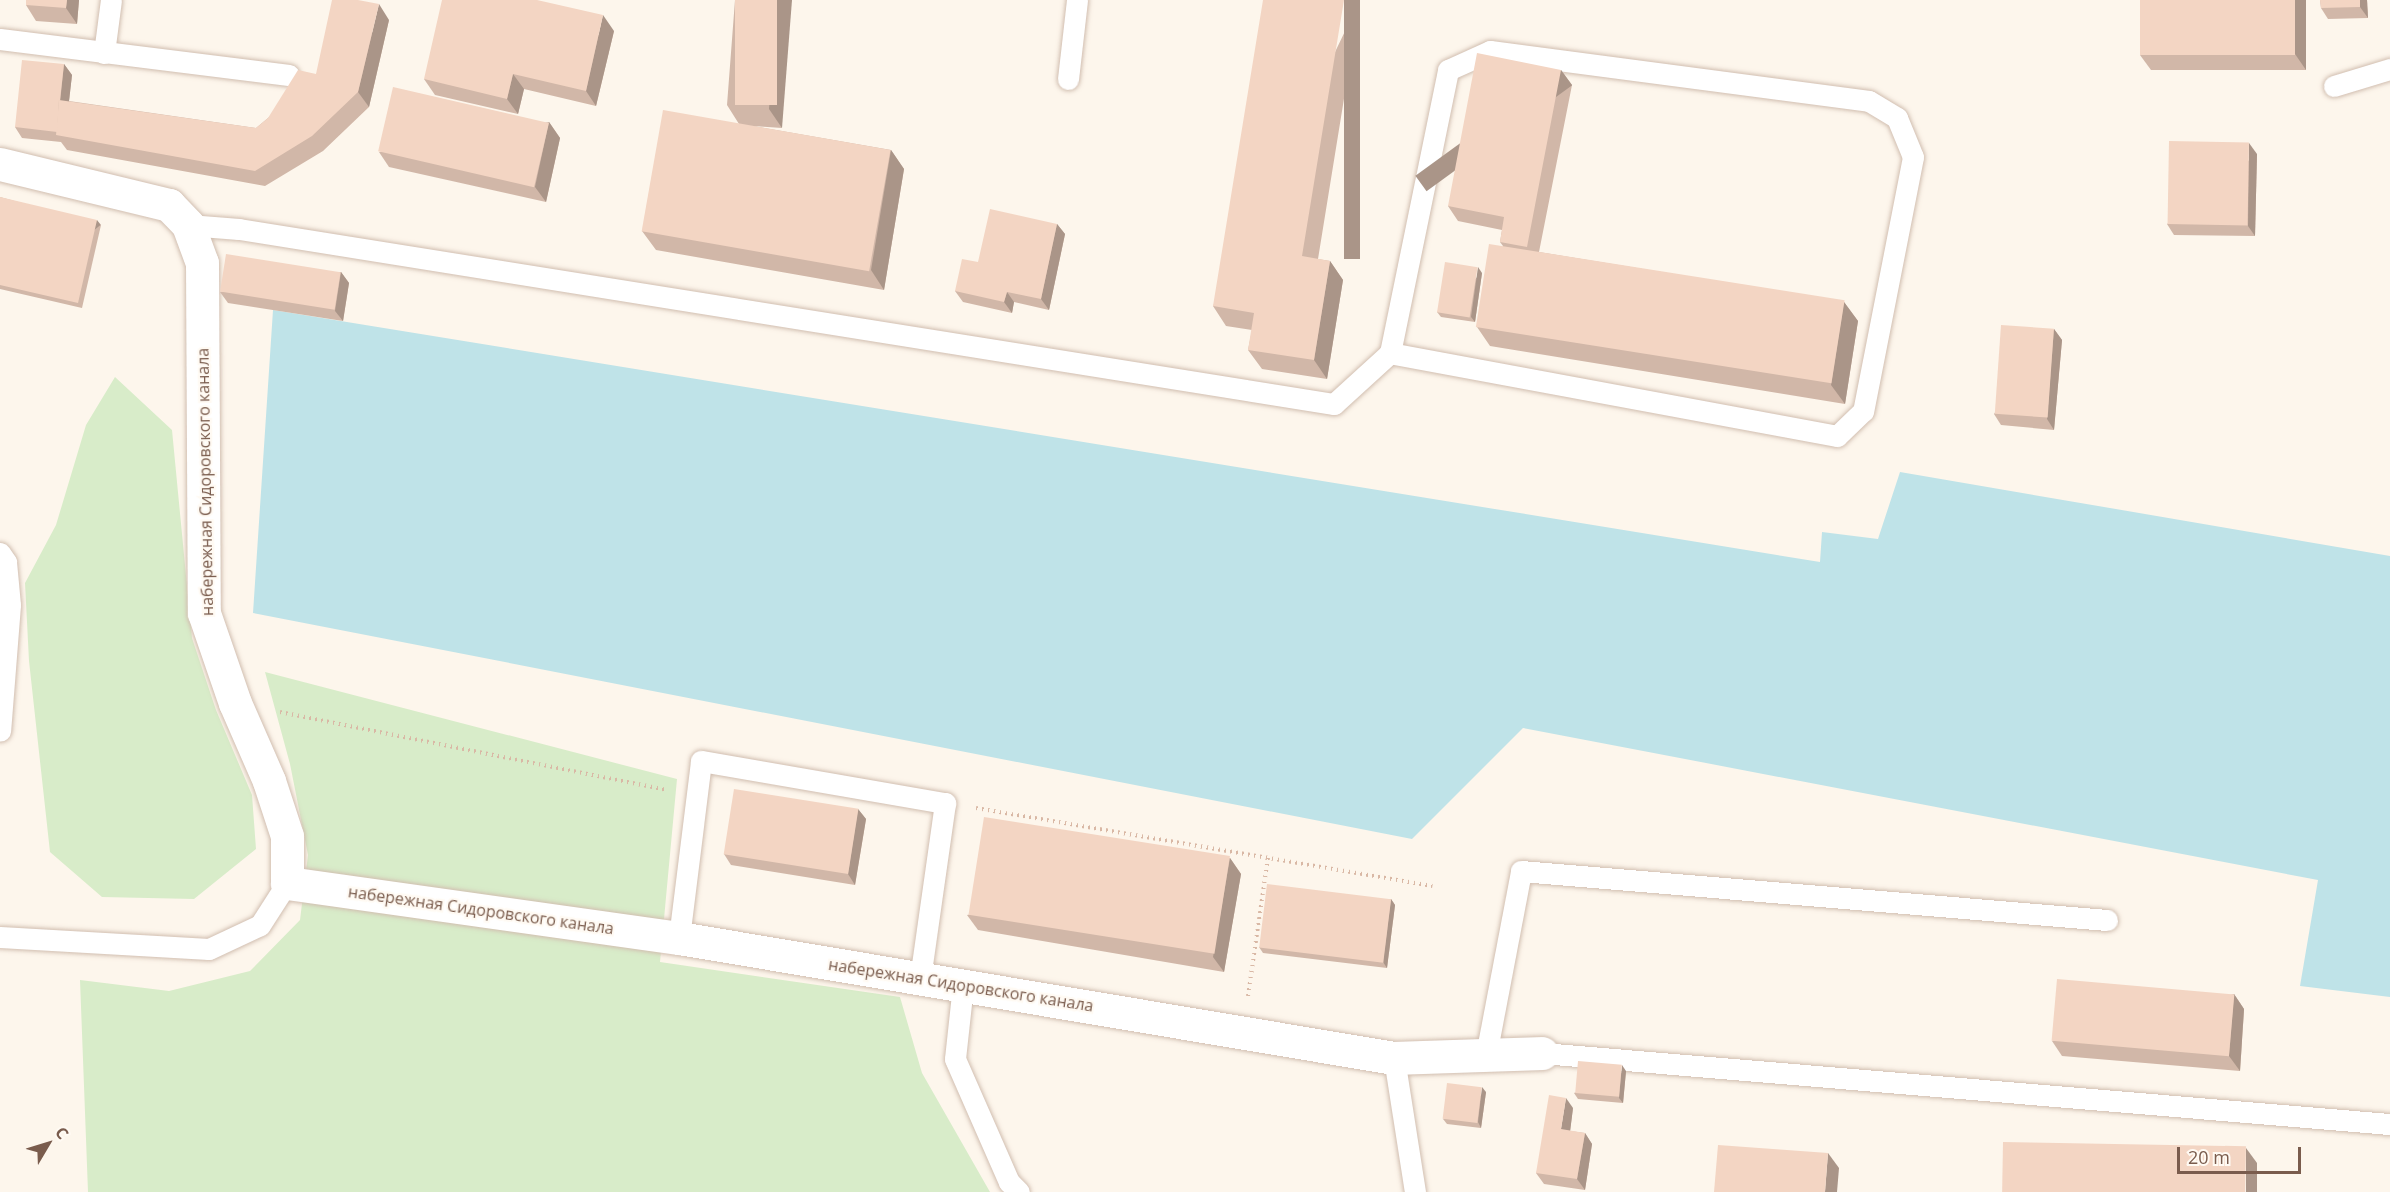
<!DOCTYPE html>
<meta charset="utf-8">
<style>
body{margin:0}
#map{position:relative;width:2390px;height:1192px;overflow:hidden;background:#fdf6ec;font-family:"Open Sans",sans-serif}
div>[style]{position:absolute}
.green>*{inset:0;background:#d8ecc9}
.water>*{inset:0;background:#bfe3e8}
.path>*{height:4px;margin-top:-2px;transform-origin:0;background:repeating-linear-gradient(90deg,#d9b8a5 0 1.5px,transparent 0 6px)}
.roads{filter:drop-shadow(0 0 2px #d1beb0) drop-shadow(0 0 2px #d1beb0)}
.lane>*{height:21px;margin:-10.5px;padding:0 10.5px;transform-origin:10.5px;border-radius:10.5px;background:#fff}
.street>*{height:33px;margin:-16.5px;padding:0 16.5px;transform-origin:16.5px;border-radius:16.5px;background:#fff}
.wall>*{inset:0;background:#d1b7a8}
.shaded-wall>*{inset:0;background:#aa9588;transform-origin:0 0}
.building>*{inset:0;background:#f3d5c3;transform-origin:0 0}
span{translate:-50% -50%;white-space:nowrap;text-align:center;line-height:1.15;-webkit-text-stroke:4.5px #fffaf3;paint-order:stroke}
.street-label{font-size:16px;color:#7a5c4d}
.north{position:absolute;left:18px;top:1114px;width:60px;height:60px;-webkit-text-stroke:4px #fffaf3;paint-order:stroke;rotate:52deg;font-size:16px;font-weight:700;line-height:24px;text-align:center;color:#7a5c4d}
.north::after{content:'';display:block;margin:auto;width:21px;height:27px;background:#7a5c4d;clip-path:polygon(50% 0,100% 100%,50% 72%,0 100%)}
.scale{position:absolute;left:2177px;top:1147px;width:124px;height:27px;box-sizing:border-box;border:3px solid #7a5c4d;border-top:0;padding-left:8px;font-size:18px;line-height:21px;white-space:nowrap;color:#7a5c4d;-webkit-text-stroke:4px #fffaf3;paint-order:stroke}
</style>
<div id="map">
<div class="green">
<div style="clip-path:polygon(115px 377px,172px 430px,192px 638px,216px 710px,252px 795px,256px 849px,194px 899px,102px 897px,50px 852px,29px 661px,25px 583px,56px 525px,86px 425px)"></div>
<div style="clip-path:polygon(265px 672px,677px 779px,660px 962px,900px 997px,922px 1073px,990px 1192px,88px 1192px,80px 980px,169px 991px,250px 971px,300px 920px,308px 855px,290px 764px)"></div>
</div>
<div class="water">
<div style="clip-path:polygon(273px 310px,1820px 562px,1822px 532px,1878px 539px,1900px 472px,2390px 556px,2390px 997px,2300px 986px,2318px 880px,1523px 728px,1412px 839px,253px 613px)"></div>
</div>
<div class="path">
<div style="left:280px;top:712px;width:395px;rotate:11.4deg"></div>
<div style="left:976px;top:808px;width:463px;rotate:9.7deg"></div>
<div style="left:1248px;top:996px;width:140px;rotate:-81.8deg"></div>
</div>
<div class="roads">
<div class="lane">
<div style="left:0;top:39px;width:291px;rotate:7.1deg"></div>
<div style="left:104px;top:53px;width:53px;rotate:-82.5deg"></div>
<div style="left:1068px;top:79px;width:80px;rotate:-83.5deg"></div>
<div style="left:2334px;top:86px;width:59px;rotate:-16.9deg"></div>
<div style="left:188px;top:225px;width:51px;rotate:4.5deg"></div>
<div style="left:239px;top:229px;width:1109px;rotate:9.08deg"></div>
<div style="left:1334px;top:404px;width:76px;rotate:-42.3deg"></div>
<div style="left:1390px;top:353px;width:289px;rotate:-78.4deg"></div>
<div style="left:1448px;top:70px;width:46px;rotate:-24.3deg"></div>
<div style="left:1490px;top:51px;width:382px;rotate:7.5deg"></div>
<div style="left:1869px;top:101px;width:33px;rotate:31deg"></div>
<div style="left:1897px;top:118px;width:42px;rotate:67.7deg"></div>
<div style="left:1913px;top:157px;width:259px;rotate:101.1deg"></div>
<div style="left:1863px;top:411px;width:36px;rotate:136deg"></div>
<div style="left:1837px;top:436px;width:455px;rotate:-169.5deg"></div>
<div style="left:0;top:553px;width:11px;rotate:56deg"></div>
<div style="left:6px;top:562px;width:43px;rotate:84.7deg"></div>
<div style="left:10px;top:605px;width:126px;rotate:94.5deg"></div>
<div style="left:0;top:937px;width:209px;rotate:3.3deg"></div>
<div style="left:209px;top:949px;width:56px;rotate:-25.2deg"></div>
<div style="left:260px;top:925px;width:50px;rotate:-57.3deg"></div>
<div style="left:679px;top:938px;width:178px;rotate:-82.9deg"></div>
<div style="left:701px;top:761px;width:248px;rotate:9.8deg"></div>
<div style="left:945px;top:803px;width:177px;rotate:98.1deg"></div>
<div style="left:963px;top:985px;width:74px;rotate:96.2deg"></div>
<div style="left:955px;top:1059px;width:134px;rotate:66.3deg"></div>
<div style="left:1009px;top:1182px;width:14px;rotate:45deg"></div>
<div style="left:1542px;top:1053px;width:851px;rotate:4.79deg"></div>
<div style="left:1486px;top:1055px;width:187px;rotate:-79.2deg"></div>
<div style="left:1521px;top:871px;width:588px;rotate:4.78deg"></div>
<div style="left:1394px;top:1058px;width:136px;rotate:81.1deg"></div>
</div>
<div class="street">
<div style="left:0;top:164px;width:174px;rotate:13.6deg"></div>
<div style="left:169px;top:205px;width:28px;rotate:46deg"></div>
<div style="left:188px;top:225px;width:40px;rotate:69.8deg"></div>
<div style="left:202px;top:263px;width:350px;rotate:89.7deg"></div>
<div style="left:204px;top:613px;width:95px;rotate:71deg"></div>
<div style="left:235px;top:703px;width:85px;rotate:66.4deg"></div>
<div style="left:269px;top:781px;width:58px;rotate:71.9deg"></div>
<div style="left:287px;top:836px;width:47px;rotate:90deg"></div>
<div style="left:287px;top:883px;width:396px;rotate:8deg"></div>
<div style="left:679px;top:938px;width:725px;rotate:9.53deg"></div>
<div style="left:1394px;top:1058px;width:148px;rotate:-1.9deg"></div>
</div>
</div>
<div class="wall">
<div style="clip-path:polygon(26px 0,79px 0,77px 24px,36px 21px,26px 5px)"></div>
<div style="clip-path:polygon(735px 0,782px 128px,753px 126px,891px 150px,904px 169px,884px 290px,656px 250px,642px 231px,739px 124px,727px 105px)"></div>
<div style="clip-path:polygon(1360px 0,1318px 259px,1330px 261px,1343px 280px,1327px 379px,1262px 369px,1248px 350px,1252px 330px,1226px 326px,1213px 306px)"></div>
<div style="clip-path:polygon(2306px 0,2306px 70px,2151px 70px,2140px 55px)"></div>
<div style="clip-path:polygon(2320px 0,2367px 0,2368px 18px,2328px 19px,2321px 8px)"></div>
<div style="clip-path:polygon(389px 20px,369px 107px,323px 151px,265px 186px,67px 150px,61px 142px,22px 138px,15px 127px,64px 64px,72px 75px,69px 101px,256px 128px,268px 118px,316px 74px)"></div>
<div style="clip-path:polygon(614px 31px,596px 106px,524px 89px,518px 114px,435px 95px,424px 79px)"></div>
<div style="clip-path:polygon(1561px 70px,1572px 85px,1539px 252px,1844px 302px,1858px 321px,1845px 404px,1490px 346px,1477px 327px,1503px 246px,1500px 242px,1502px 230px,1458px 221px,1448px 206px)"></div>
<div style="clip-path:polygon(549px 122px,560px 138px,546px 202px,389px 167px,379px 152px)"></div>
<div style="clip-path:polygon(2257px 154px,2255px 236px,2174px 235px,2167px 224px)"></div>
<div style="clip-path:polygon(0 197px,101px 225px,82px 308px,0 289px)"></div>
<div style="clip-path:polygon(1057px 224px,1065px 234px,1049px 310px,1014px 302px,1012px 313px,963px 302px,955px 291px,978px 262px)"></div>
<div style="clip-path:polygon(341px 272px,349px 283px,343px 321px,228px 303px,220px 292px)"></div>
<div style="clip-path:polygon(1482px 273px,1475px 322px,1441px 317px,1437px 312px)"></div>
<div style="clip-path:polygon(2054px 329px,2062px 340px,2054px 430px,2001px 425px,1994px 414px)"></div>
<div style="clip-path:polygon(858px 809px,866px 819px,855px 885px,731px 865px,724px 854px)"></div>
<div style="clip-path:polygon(1230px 858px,1241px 874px,1224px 972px,978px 930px,967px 915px)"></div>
<div style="clip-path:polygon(1391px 899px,1395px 905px,1387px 968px,1263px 953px,1259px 947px)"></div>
<div style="clip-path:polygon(2234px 994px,2244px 1009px,2240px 1071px,2062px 1056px,2052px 1041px)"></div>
<div style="clip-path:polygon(1626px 1071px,1623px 1103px,1578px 1099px,1574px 1093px)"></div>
<div style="clip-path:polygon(1486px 1092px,1481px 1128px,1447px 1124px,1443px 1119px)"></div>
<div style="clip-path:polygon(1573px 1108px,1570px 1131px,1585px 1133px,1592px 1144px,1585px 1190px,1544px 1184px,1536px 1173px)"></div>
</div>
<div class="shaded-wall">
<div style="clip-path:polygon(67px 0,79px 0,77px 24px,66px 8px)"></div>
<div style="clip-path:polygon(777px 0,792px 0,782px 128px,769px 109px)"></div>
<div style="left:1344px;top:0;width:16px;height:259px"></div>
<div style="clip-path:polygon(2295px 0,2306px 0,2306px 70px,2295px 54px)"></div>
<div style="clip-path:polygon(2360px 0,2367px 0,2368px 18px,2360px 7px)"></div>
<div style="clip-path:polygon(379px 4px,389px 20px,369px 107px,358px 92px)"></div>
<div style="clip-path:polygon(603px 15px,614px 31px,596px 106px,586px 91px)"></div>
<div style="clip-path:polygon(64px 64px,72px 75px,65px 136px,57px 132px)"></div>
<div style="left:1561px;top:70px;width:19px;height:180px;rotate:54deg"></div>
<div style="clip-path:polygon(513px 74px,524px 89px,518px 114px,507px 99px)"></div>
<div style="clip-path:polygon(549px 122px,560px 138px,546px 202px,535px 187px)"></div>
<div style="clip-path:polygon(2249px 143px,2257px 154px,2255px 236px,2248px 226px)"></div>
<div style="clip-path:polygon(891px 150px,904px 169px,884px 290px,871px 270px)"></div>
<div style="left:97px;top:220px;width:6px;height:85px;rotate:51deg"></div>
<div style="clip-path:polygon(1057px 224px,1065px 234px,1049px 310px,1041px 299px)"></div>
<div style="clip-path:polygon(1330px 261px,1343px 280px,1327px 379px,1314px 360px)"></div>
<div style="clip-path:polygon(1478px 267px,1482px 273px,1475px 322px,1471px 317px)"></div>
<div style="clip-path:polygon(341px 272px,349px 283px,343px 321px,335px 311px)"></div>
<div style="clip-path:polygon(1007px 292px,1014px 302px,1012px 313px,1004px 302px)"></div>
<div style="clip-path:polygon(1844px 302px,1858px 321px,1845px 404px,1831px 385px)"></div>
<div style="clip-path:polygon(2054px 329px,2062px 340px,2054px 430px,2047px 419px)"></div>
<div style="clip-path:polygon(858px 809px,866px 819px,855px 885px,848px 874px)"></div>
<div style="clip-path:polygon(1230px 858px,1241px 874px,1224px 972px,1213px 957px)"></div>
<div style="clip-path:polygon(1391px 899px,1395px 905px,1387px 968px,1383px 962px)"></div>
<div style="clip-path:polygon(2234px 994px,2244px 1009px,2240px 1071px,2229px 1056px)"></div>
<div style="clip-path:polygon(1622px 1065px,1626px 1071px,1623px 1103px,1619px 1098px)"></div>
<div style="clip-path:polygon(1482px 1087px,1486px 1092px,1481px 1128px,1478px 1122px)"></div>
<div style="clip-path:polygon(1566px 1098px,1573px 1108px,1569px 1140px,1561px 1129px)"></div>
<div style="clip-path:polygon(1585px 1133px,1592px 1144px,1585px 1190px,1577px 1179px)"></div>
<div style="clip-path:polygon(2246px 1148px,2257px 1163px,2257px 1192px,2246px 1192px)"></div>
<div style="clip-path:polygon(1828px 1153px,1839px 1168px,1837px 1192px,1825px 1192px)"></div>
</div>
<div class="building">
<div style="clip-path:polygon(26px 0,67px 0,66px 8px,26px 5px)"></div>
<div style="clip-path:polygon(332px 0,358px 0,379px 4px,358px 92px,312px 136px,255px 171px,56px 135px,59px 100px,256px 128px,268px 118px,298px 70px,316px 74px)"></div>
<div style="clip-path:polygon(442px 0,537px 0,603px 15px,586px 91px,513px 74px,507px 99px,424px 79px)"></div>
<div style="left:735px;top:0;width:42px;height:105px"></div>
<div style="clip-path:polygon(1263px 0,1344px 0,1302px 256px,1330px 261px,1314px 360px,1248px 350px,1254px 313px,1213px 306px)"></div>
<div style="left:2140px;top:0;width:155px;height:55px"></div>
<div style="clip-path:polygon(2320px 0,2360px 0,2360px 7px,2321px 8px)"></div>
<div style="clip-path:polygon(1477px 53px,1561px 70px,1527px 247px,1500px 242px,1504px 217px,1448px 206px)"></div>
<div style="clip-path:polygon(22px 60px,64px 64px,60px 100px,59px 100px,57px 132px,15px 127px)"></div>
<div style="left:393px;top:87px;width:160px;height:66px;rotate:13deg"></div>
<div style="left:663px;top:110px;width:231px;height:123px;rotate:10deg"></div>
<div style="left:2169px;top:141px;width:80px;height:83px;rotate:1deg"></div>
<div style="clip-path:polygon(0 197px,97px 220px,78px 303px,0 285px)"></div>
<div style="clip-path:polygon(990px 209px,1057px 224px,1041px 299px,1007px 292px,1004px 302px,955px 291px,962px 259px,978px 262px)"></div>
<div style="left:1489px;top:244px;width:360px;height:84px;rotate:9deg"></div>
<div style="left:226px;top:254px;width:116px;height:38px;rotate:9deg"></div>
<div style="left:1445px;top:262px;width:33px;height:51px;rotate:9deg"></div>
<div style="left:2001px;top:325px;width:53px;height:89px;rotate:4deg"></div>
<div style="left:734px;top:789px;width:126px;height:66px;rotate:9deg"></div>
<div style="left:984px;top:817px;width:249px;height:99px;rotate:9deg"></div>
<div style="left:1267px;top:884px;width:125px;height:64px;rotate:7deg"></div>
<div style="left:2057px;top:979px;width:178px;height:62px;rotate:5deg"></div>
<div style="left:1578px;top:1061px;width:44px;height:32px;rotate:5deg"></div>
<div style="left:1447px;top:1083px;width:35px;height:36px;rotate:7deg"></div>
<div style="clip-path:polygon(1549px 1095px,1566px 1098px,1561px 1129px,1585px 1133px,1577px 1179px,1536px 1173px)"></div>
<div style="left:2003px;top:1142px;width:243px;height:50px;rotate:1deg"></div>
<div style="clip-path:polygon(1718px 1145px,1828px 1153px,1825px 1192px,1714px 1192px)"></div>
</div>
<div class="street-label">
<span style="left:205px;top:482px;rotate:-91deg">набережная Сидоровского канала</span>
<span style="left:481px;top:910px;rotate:8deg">набережная Сидоровского канала</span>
<span style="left:961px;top:985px;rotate:9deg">набережная Сидоровского канала</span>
</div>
<div class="north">С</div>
<div class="scale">20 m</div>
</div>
